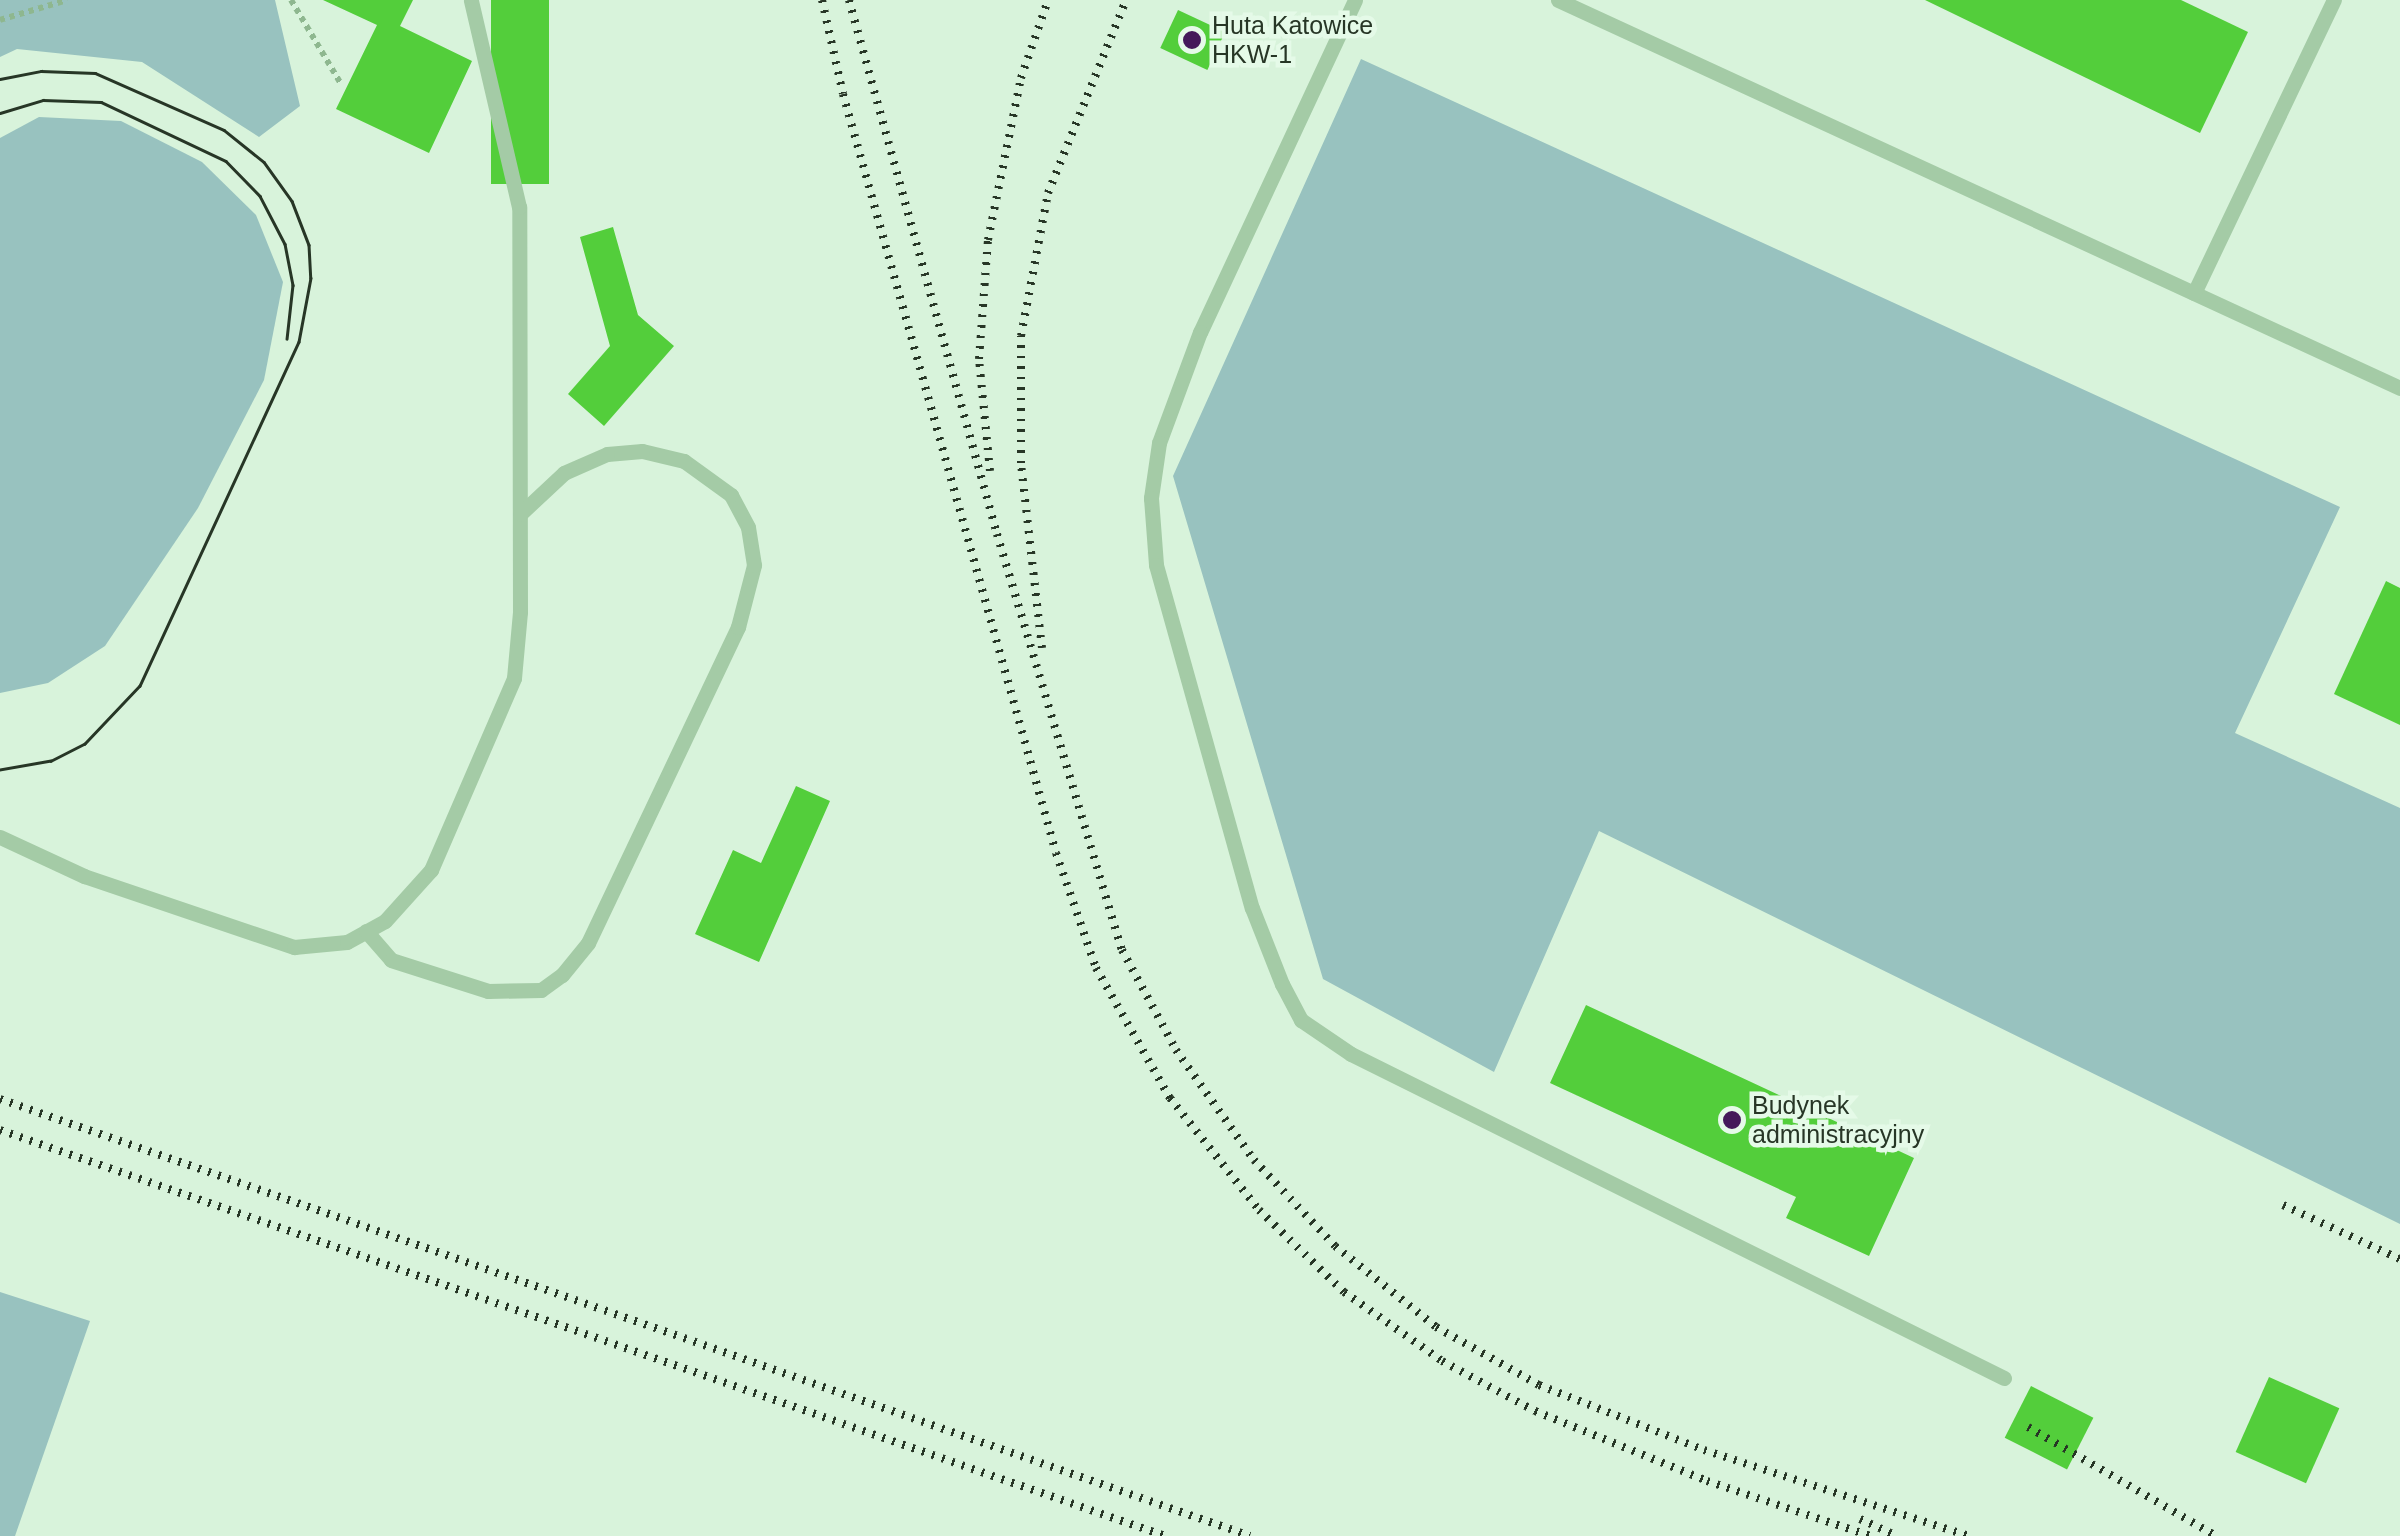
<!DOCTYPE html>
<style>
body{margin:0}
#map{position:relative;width:2400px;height:1536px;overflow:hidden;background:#d8f3db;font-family:Arial,sans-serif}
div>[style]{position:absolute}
.green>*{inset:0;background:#98c2bf}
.building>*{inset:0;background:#53ce3b;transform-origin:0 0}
.path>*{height:6px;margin-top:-3px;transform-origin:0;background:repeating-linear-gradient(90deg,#8eb78f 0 5px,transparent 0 10px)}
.lane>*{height:15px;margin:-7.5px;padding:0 7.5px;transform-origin:7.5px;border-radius:7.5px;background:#a4cba6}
.tram>*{height:2.5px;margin:-1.25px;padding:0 1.25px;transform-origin:1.25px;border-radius:1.25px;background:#273626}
.rail>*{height:8px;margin-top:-4px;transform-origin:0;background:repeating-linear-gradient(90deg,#273626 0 2.5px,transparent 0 10.5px)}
.dots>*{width:28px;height:28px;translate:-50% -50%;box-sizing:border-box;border:5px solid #e5fae8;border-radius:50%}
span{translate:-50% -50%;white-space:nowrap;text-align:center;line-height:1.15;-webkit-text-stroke:9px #e5fae8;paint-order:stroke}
.poi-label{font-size:25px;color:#273626}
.left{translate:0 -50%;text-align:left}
</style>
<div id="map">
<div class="green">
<div style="clip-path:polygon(0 0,275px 0,300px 106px,259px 137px,142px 62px,17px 49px,0 57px)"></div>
<div style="clip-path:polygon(1361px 59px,2340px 507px,2235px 733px,2400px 808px,2400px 1224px,1599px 831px,1494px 1072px,1323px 979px,1173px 476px)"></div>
<div style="clip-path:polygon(39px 117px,121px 121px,202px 162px,256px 215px,283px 282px,264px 380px,198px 508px,105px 646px,48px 683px,0 693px,0 138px)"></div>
<div style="clip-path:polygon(0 1292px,90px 1321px,15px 1536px,0 1536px)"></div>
</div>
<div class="building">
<div style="clip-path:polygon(323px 0,413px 0,400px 26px,472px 61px,429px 153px,336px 109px,377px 25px)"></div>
<div style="left:491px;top:0;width:58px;height:184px"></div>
<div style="clip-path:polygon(1925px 0,2181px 0,2248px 32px,2200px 133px)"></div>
<div style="left:1178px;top:10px;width:52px;height:42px;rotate:25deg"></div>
<div style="clip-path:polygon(613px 227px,638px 315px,674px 346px,604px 426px,568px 394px,610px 346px,580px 237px)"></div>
<div style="clip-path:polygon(2386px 581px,2400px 588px,2400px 725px,2334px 694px)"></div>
<div style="clip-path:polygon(796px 786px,830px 801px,759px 962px,695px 934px,733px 850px,761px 863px)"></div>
<div style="clip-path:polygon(1586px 1005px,1914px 1158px,1869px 1256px,1786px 1218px,1796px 1197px,1550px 1083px)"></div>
<div style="left:2269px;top:1377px;width:77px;height:82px;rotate:24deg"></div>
<div style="left:2031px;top:1386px;width:70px;height:58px;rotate:27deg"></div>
</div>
<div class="path">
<div style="left:291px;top:0;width:98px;rotate:59.2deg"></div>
<div style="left:0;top:20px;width:70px;rotate:-16.6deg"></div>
</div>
<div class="lane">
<div style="left:1355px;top:0;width:366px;rotate:115deg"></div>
<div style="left:1200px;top:332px;width:118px;rotate:110.3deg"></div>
<div style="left:1159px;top:443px;width:56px;rotate:98.3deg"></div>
<div style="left:1151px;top:498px;width:67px;rotate:85.7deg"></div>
<div style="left:1156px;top:565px;width:356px;rotate:74.4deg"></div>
<div style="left:1252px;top:908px;width:82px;rotate:68.5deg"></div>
<div style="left:1282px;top:984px;width:41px;rotate:62.2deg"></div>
<div style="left:1301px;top:1020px;width:60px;rotate:34.2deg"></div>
<div style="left:1351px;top:1054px;width:729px;rotate:26.39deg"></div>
<div style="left:1558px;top:0;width:927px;rotate:24.74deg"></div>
<div style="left:2194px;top:293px;width:325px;rotate:-64.5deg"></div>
<div style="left:0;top:837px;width:93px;rotate:24.9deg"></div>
<div style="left:84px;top:876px;width:222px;rotate:18.7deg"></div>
<div style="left:294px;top:947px;width:53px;rotate:-5.4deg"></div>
<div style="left:347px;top:942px;width:43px;rotate:-28.9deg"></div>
<div style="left:385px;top:921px;width:69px;rotate:-48deg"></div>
<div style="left:431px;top:870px;width:209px;rotate:-66.6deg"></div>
<div style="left:514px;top:678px;width:66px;rotate:-84.8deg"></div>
<div style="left:520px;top:612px;width:405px;rotate:-90.1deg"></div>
<div style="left:519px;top:207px;width:212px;rotate:-103.1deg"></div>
<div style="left:366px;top:931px;width:38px;rotate:49deg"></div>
<div style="left:391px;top:960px;width:102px;rotate:17.7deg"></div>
<div style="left:488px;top:991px;width:53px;rotate:-1.1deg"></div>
<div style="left:541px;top:990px;width:26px;rotate:-36deg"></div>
<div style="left:562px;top:975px;width:41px;rotate:-50.9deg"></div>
<div style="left:588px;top:943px;width:350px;rotate:-64.6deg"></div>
<div style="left:738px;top:627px;width:64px;rotate:-75.5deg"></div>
<div style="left:754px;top:565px;width:38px;rotate:-99deg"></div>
<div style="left:748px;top:527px;width:36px;rotate:-118deg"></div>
<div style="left:731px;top:495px;width:58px;rotate:-144.1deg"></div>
<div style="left:684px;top:461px;width:43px;rotate:-166.6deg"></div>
<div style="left:642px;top:451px;width:35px;rotate:175deg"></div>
<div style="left:607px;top:454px;width:47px;rotate:156.2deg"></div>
<div style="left:564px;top:473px;width:60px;rotate:137deg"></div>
</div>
<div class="tram">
<div style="left:0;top:79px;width:42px;rotate:-11deg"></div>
<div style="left:41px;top:71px;width:54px;rotate:2.1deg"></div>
<div style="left:95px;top:73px;width:141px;rotate:23.8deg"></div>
<div style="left:224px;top:130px;width:51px;rotate:38.7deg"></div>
<div style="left:264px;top:162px;width:48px;rotate:54.3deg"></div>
<div style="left:292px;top:201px;width:47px;rotate:68.9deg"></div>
<div style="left:309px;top:245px;width:33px;rotate:87deg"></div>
<div style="left:311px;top:278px;width:65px;rotate:100.6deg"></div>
<div style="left:299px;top:342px;width:379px;rotate:114.8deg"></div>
<div style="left:140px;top:686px;width:80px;rotate:133.5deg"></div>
<div style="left:85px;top:744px;width:38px;rotate:153deg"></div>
<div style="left:51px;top:761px;width:52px;rotate:170deg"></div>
<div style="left:0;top:113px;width:45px;rotate:-16.8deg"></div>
<div style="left:43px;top:100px;width:58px;rotate:2deg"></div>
<div style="left:101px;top:102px;width:138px;rotate:25.3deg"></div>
<div style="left:226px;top:161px;width:49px;rotate:45.8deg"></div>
<div style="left:260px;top:196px;width:54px;rotate:62.5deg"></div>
<div style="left:285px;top:244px;width:42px;rotate:79deg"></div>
<div style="left:293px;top:285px;width:54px;rotate:96.3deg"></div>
</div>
<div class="rail">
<div style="left:822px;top:0;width:96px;rotate:77.4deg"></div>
<div style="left:843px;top:94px;width:788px;rotate:74.32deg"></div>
<div style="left:1056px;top:853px;width:122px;rotate:70.8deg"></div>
<div style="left:1096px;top:968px;width:150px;rotate:60.4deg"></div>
<div style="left:1170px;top:1098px;width:143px;rotate:51.5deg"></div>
<div style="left:1259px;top:1210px;width:118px;rotate:44deg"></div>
<div style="left:1344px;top:1292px;width:120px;rotate:35.1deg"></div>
<div style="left:1442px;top:1361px;width:106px;rotate:28.3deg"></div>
<div style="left:1535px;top:1411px;width:186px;rotate:22.1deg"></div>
<div style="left:1707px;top:1481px;width:172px;rotate:18.6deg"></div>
<div style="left:849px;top:0;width:554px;rotate:74.51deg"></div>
<div style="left:997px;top:534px;width:434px;rotate:73.3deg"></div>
<div style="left:1122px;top:950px;width:114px;rotate:61.6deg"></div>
<div style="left:1176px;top:1050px;width:135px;rotate:54.7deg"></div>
<div style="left:1254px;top:1160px;width:118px;rotate:46.7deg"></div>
<div style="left:1335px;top:1246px;width:129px;rotate:38.7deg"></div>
<div style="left:1436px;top:1327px;width:118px;rotate:29.4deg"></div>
<div style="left:1539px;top:1385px;width:177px;rotate:21.5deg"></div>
<div style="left:1704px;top:1450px;width:278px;rotate:18deg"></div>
<div style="left:990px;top:471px;width:113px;rotate:-95.6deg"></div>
<div style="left:979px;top:359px;width:119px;rotate:-85.7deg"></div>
<div style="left:988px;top:240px;width:165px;rotate:-78.5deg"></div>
<div style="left:1021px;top:78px;width:83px;rotate:-70.9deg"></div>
<div style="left:1042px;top:648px;width:186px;rotate:-96.5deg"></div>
<div style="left:1021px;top:463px;width:127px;rotate:-90deg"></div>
<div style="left:1021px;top:336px;width:146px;rotate:-79.3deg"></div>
<div style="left:1048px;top:193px;width:208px;rotate:-68deg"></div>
<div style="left:0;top:1099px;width:1324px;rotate:19.27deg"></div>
<div style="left:0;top:1130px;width:1234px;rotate:19.21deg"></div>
<div style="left:2283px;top:1205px;width:129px;rotate:24.8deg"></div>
<div style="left:2028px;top:1427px;width:217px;rotate:30.1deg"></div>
<div style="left:1860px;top:1519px;width:41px;rotate:24.7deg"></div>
</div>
<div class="dots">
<div style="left:1192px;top:40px;background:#44195a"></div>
<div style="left:1732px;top:1120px;background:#44195a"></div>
</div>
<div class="poi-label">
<span class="left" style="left:1212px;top:40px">Huta Katowice<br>HKW-1</span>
<span class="left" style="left:1752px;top:1120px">Budynek<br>administracyjny</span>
</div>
</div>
